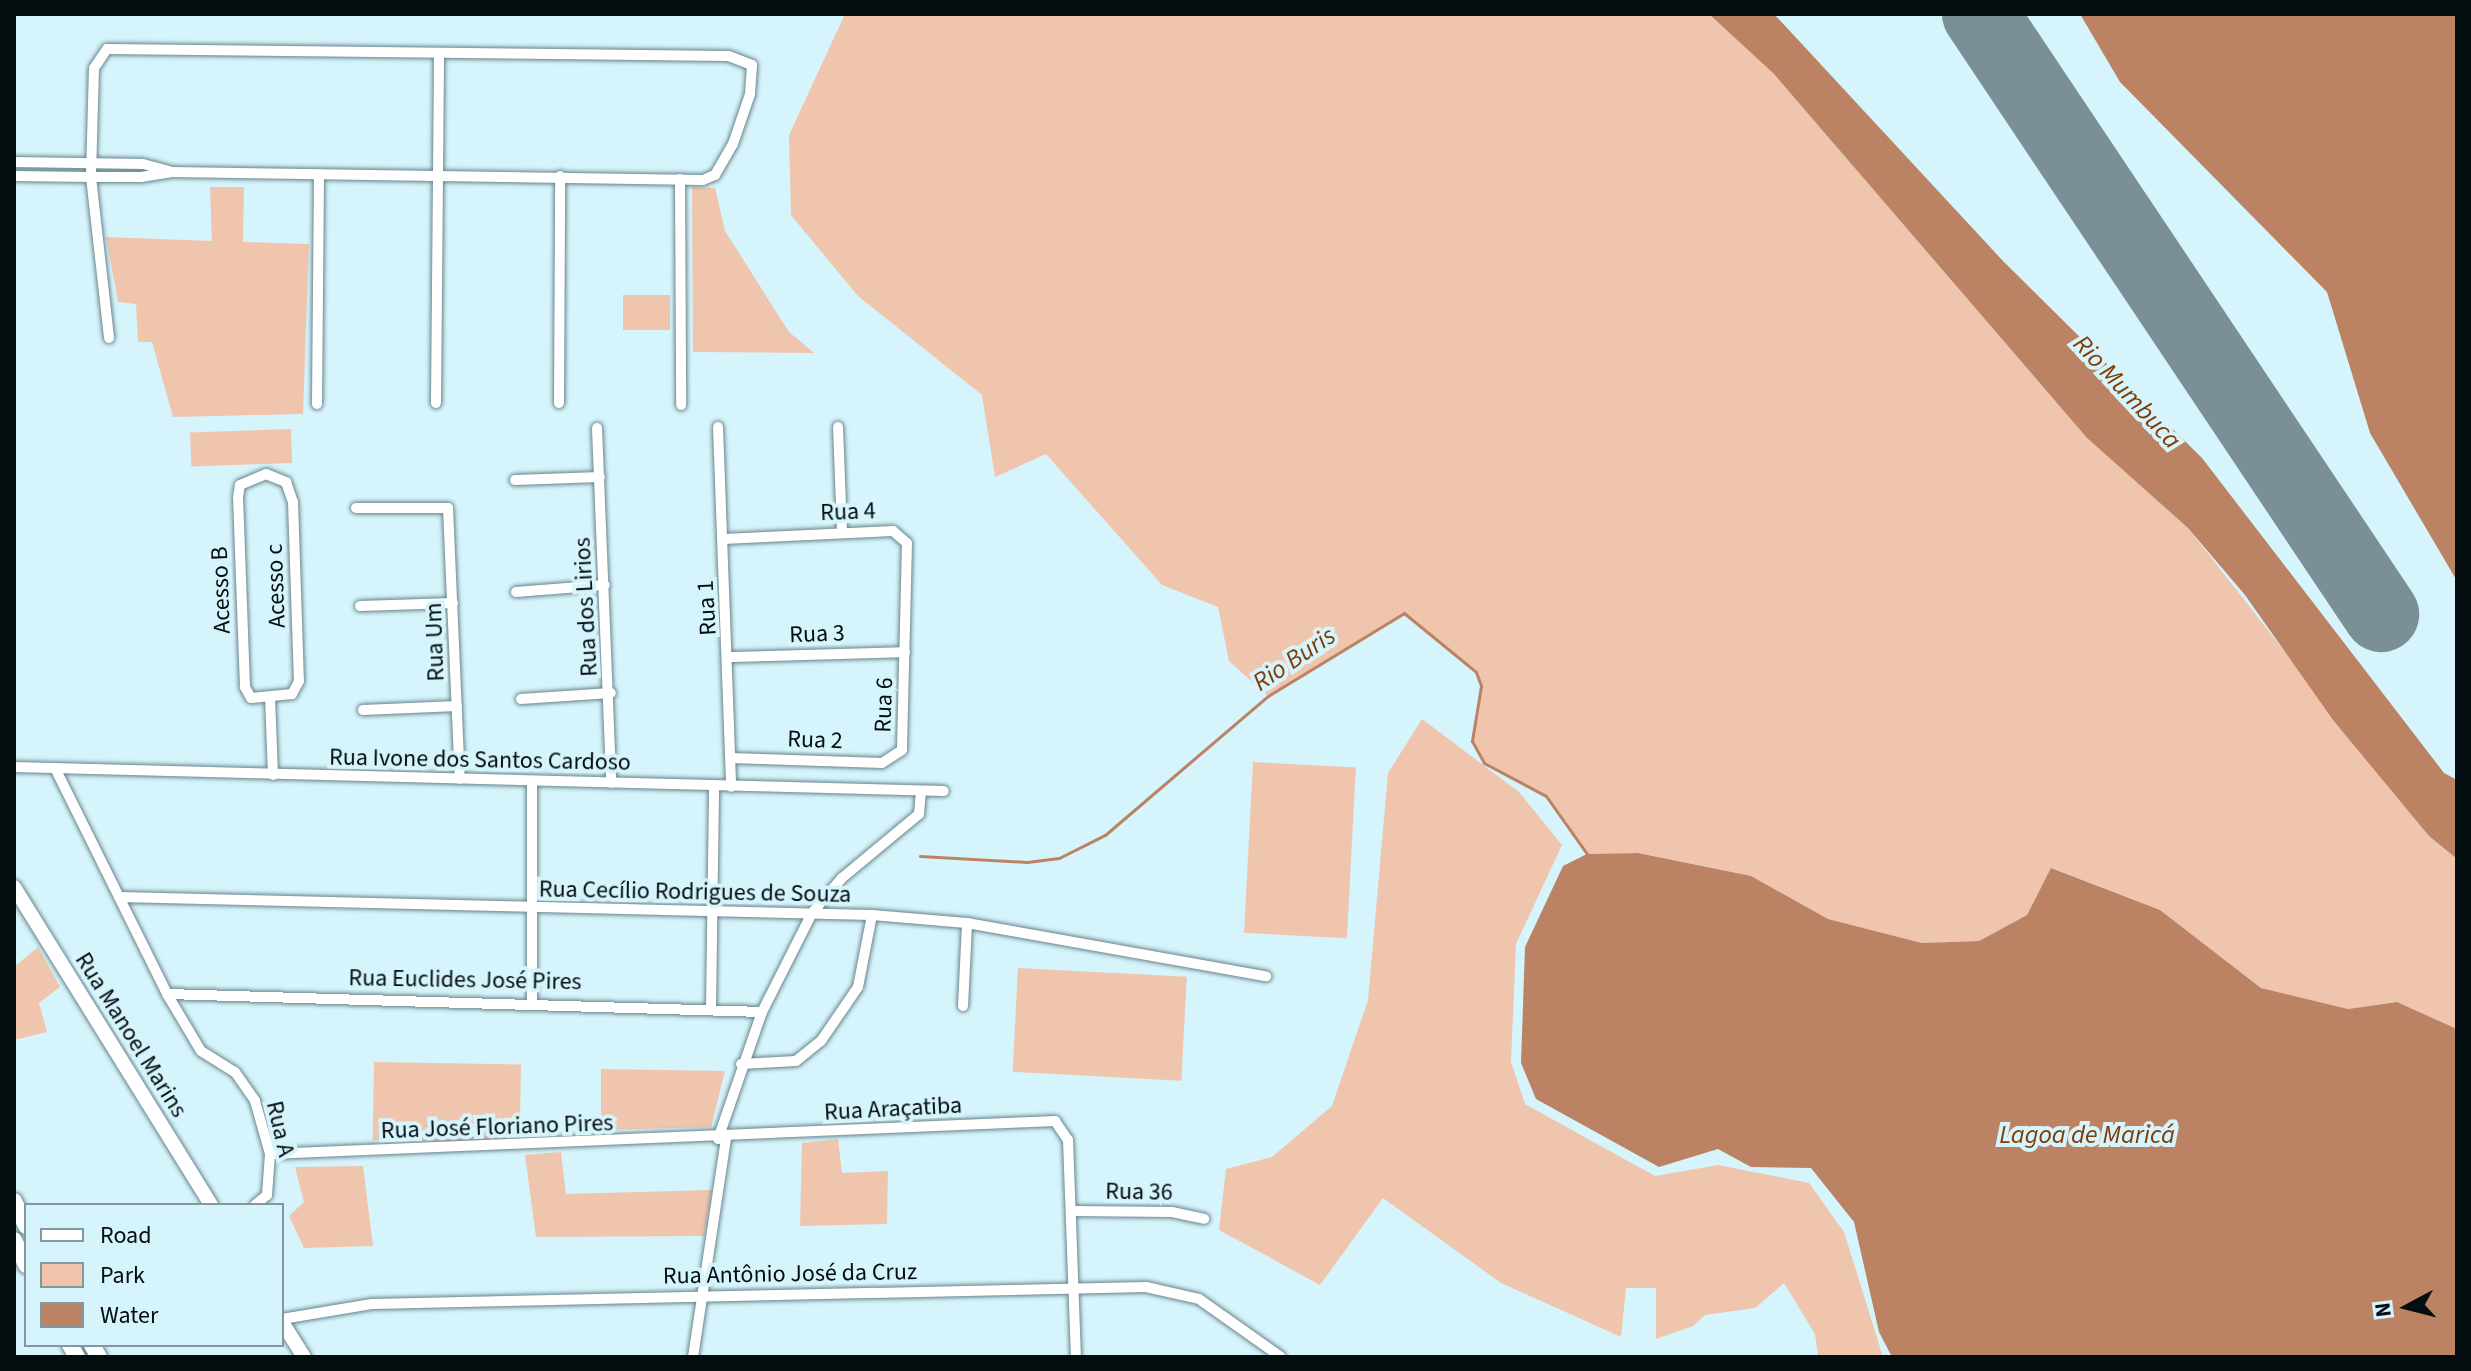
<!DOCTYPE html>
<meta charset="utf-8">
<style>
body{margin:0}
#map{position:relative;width:2471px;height:1371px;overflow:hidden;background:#d6f4fc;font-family:"Source Sans 3",sans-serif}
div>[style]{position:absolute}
.green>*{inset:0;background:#f0c5ae;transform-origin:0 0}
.water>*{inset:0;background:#bb8363}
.stream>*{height:3px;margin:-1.5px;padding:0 1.5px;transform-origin:1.5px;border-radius:1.5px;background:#bb8363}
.runway>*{height:76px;margin:-38px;padding:0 38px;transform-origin:38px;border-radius:38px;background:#7b9096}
.roads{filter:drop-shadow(0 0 2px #69848c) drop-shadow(0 0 2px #69848c)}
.minor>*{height:10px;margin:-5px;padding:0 5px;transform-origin:5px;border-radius:5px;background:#fff}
.secondary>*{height:14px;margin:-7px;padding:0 7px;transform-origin:7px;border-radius:7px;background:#fff}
.trunk>*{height:16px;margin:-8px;padding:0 8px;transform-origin:8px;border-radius:8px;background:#fff}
span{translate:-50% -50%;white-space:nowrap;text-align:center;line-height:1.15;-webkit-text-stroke:8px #d6f4fc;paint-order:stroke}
.street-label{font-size:24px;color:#040d10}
.water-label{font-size:26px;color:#823b05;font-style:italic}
.frame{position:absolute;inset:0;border:16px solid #040d10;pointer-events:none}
.legend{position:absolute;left:24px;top:1203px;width:260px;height:144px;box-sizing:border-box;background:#d6f4fc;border:2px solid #82989e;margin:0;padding:10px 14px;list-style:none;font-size:24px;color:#040d10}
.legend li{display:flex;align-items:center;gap:16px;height:40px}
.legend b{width:40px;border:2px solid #82989e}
.north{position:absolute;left:2367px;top:1267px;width:80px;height:80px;-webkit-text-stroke:6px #d6f4fc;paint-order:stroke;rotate:263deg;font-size:22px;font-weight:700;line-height:32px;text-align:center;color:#040d10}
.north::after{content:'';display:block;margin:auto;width:28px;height:36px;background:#040d10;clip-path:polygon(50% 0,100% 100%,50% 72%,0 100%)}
</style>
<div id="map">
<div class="green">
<div style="clip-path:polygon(845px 14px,1709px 14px,1774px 74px,2087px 438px,2188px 528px,2429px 836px,2457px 859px,2457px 1029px,2397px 1002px,2348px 1009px,2261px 988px,2160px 910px,2052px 868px,2027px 915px,1979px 941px,1922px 943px,1828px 919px,1751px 876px,1638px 853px,1587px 854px,1546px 796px,1484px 763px,1472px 741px,1481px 686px,1476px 672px,1404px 613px,1268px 696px,1229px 661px,1218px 607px,1162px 585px,1046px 454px,995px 477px,982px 395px,858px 296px,791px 215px,789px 135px)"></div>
<div style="clip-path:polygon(210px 187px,244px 187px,243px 242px,309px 244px,303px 414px,173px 417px,152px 342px,138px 342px,136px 304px,118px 302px,106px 237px,212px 241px)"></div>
<div style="clip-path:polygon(692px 187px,715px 188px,725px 231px,789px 332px,814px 353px,693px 352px)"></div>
<div style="left:670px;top:295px;width:35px;height:47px;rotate:90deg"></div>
<div style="left:291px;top:429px;width:34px;height:101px;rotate:88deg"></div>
<div style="clip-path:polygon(1422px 719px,1519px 792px,1562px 845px,1516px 944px,1511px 1062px,1525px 1104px,1655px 1176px,1718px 1165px,1809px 1183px,1844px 1232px,1883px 1357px,1818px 1357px,1815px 1334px,1784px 1283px,1755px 1308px,1705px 1315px,1693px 1326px,1656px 1339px,1656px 1288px,1626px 1288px,1621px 1337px,1501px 1283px,1383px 1198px,1320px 1285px,1219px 1230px,1226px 1169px,1272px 1157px,1332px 1106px,1368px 1000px,1388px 773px)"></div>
<div style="left:1253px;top:762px;width:103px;height:171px;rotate:3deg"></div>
<div style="clip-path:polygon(38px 947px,60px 987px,39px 1003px,47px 1032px,14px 1040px,14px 967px)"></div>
<div style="left:1018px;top:968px;width:169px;height:104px;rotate:3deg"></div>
<div style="left:374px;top:1062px;width:147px;height:78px;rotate:1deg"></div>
<div style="clip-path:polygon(601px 1069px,725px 1071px,711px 1127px,601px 1130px)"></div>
<div style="clip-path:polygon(838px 1139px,842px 1173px,888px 1171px,887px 1224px,800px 1226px,802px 1143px)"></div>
<div style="clip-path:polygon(561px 1152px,566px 1194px,712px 1190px,704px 1236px,536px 1237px,525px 1155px)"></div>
<div style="clip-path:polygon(363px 1166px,373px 1246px,304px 1248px,289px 1216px,304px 1202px,295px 1167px)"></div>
</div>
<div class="water">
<div style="clip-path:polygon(1709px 14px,1774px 14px,2003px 261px,2202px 458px,2444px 773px,2457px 780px,2457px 859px,2429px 836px,2333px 720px,2245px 595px,2188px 528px,2087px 438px,1774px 74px)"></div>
<div style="clip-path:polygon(2080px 14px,2457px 14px,2457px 581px,2370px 433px,2327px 292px,2120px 82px)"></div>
<div style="clip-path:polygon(1638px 853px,1751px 876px,1828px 919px,1922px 943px,1979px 941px,2027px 915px,2051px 868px,2160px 910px,2261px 988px,2348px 1009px,2397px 1002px,2457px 1029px,2457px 1357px,1892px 1357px,1879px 1332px,1854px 1222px,1811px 1168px,1751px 1167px,1718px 1149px,1659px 1167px,1536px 1099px,1521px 1063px,1525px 947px,1563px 866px,1587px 854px)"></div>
</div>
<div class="stream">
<div style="left:920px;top:856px;width:107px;rotate:3.2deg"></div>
<div style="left:1027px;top:862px;width:32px;rotate:-7deg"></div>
<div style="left:1059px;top:858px;width:51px;rotate:-26.6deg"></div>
<div style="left:1105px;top:835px;width:214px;rotate:-40.5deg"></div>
<div style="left:1268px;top:696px;width:159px;rotate:-31.4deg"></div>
<div style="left:1404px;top:613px;width:93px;rotate:39.3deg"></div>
<div style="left:1476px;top:672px;width:15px;rotate:70deg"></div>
<div style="left:1481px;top:686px;width:56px;rotate:99.3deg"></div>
<div style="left:1472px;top:741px;width:25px;rotate:61deg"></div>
<div style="left:1484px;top:763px;width:70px;rotate:28deg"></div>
<div style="left:1546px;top:796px;width:71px;rotate:54.7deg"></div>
</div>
<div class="runway">
<div style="left:1980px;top:14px;width:722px;rotate:56.24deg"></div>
</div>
<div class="roads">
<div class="minor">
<div style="left:14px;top:162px;width:129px;rotate:0.9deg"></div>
<div style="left:143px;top:164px;width:27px;rotate:15deg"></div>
<div style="left:14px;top:176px;width:77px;rotate:0.7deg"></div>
<div style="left:91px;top:177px;width:50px"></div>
<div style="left:141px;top:177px;width:30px;rotate:-9deg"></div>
<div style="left:171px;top:172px;width:532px;rotate:0.86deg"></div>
<div style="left:703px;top:180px;width:13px;rotate:-23deg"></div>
<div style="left:715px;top:175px;width:36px;rotate:-60deg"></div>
<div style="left:733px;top:144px;width:53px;rotate:-71.2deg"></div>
<div style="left:750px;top:94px;width:29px;rotate:-86deg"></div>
<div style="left:752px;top:65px;width:25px;rotate:-159deg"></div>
<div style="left:729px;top:56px;width:622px;rotate:-179.36deg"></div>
<div style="left:107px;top:49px;width:23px;rotate:124deg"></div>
<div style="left:94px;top:68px;width:109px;rotate:91.6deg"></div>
<div style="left:91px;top:177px;width:162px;rotate:83.6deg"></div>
<div style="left:680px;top:179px;width:226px;rotate:89.7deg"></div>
<div style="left:436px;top:403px;width:350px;rotate:-89.5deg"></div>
<div style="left:559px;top:403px;width:227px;rotate:-89.7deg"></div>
<div style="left:317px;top:404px;width:230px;rotate:-89.5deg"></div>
<div style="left:718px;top:427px;width:360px;rotate:87.9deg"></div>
<div style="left:838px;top:427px;width:104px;rotate:87.8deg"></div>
<div style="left:597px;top:428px;width:355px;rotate:87.7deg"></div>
<div style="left:266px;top:474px;width:22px;rotate:22deg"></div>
<div style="left:286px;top:482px;width:21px;rotate:71deg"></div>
<div style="left:293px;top:502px;width:179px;rotate:88.1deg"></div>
<div style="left:299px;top:681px;width:15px;rotate:118deg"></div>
<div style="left:292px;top:694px;width:41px;rotate:174.4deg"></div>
<div style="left:251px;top:698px;width:13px;rotate:-119deg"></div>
<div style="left:245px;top:687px;width:190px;rotate:-92.1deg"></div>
<div style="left:238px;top:497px;width:12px;rotate:-81deg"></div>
<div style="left:240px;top:485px;width:28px;rotate:-23deg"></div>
<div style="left:515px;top:480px;width:85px;rotate:-2deg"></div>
<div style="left:356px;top:508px;width:92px"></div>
<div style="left:448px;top:508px;width:271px;rotate:87.5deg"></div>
<div style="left:723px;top:539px;width:170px;rotate:-2.7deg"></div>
<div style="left:893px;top:531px;width:18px;rotate:41deg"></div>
<div style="left:907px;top:543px;width:207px;rotate:91.4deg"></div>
<div style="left:902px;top:750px;width:24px;rotate:147deg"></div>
<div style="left:882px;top:763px;width:151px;rotate:-178.1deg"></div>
<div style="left:516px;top:592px;width:89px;rotate:-4.5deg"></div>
<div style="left:360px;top:606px;width:93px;rotate:-1.8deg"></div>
<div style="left:730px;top:657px;width:175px;rotate:-1.6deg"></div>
<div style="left:270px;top:697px;width:78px;rotate:87.8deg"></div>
<div style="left:521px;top:699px;width:90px;rotate:-3.8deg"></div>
<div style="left:363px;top:710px;width:94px;rotate:-2.4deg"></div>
<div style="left:14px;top:767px;width:930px;rotate:1.48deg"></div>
<div style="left:55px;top:768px;width:252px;rotate:63.6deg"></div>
<div style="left:167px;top:994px;width:66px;rotate:59.2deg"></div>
<div style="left:201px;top:1051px;width:40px;rotate:32deg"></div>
<div style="left:235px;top:1072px;width:35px;rotate:55deg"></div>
<div style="left:255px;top:1101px;width:55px;rotate:74.2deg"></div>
<div style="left:270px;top:1154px;width:41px;rotate:94.2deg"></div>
<div style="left:267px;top:1195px;width:16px;rotate:140deg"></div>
<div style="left:532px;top:781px;width:220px;rotate:90deg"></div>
<div style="left:119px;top:897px;width:753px;rotate:1.37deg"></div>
<div style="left:872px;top:915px;width:95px;rotate:4.8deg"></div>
<div style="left:967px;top:923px;width:304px;rotate:10.1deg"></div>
<div style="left:167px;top:994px;width:595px;rotate:1.73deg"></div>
<div style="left:963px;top:1006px;width:83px;rotate:-87.2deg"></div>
<div style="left:711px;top:1008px;width:221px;rotate:-89.2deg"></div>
<div style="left:741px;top:1064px;width:55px;rotate:-3.1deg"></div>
<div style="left:796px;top:1061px;width:32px;rotate:-39deg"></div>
<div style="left:821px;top:1041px;width:65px;rotate:-55.6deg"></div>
<div style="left:858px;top:987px;width:73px;rotate:-79deg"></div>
<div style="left:718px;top:1139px;width:134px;rotate:-70.9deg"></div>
<div style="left:762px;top:1012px;width:111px;rotate:-63.2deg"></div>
<div style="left:812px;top:913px;width:46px;rotate:-49.4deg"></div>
<div style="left:842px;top:878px;width:100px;rotate:-39.7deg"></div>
<div style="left:919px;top:814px;width:22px;rotate:-85deg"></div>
<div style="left:270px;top:1154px;width:786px;rotate:-2.41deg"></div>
<div style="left:1055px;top:1121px;width:23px;rotate:56deg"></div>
<div style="left:1068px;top:1140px;width:217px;rotate:87.9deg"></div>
<div style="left:1072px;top:1211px;width:100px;rotate:0.6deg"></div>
<div style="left:1172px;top:1212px;width:33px;rotate:12deg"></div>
<div style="left:282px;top:1319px;width:91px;rotate:-9.5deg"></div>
<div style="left:372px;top:1304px;width:774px;rotate:-1.26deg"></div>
<div style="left:1146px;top:1287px;width:54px;rotate:12.8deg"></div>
<div style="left:1199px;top:1299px;width:100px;rotate:35.3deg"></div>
<div style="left:693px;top:1357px;width:220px;rotate:-81.4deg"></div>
</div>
<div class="secondary">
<div style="left:14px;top:887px;width:374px;rotate:58.2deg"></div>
<div style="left:282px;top:1322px;width:41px;rotate:57.8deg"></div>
</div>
<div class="trunk">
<div style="left:14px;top:1201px;width:28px;rotate:64deg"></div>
<div style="left:14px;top:1240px;width:28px;rotate:64deg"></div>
<div style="left:70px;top:1345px;width:14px;rotate:60deg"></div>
<div style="left:92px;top:1345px;width:14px;rotate:60deg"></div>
</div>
</div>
<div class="street-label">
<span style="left:848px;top:512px;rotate:-2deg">Rua 4</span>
<span style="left:276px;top:586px;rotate:-92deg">Acesso c</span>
<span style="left:221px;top:590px;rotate:-92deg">Acesso B</span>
<span style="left:586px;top:607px;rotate:-93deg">Rua dos Lirios</span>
<span style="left:707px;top:608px;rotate:-93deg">Rua 1</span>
<span style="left:817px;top:634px;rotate:-2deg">Rua 3</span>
<span style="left:435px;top:642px;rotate:-92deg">Rua Um</span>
<span style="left:884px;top:705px;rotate:-88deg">Rua 6</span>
<span style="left:815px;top:740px;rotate:2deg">Rua 2</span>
<span style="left:480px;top:760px;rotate:1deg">Rua Ivone dos Santos Cardoso</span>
<span style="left:695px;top:892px;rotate:1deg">Rua Cecílio Rodrigues de Souza</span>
<span style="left:465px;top:980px;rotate:1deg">Rua Euclides José Pires</span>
<span style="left:131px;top:1035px;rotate:58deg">Rua Manoel Marins</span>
<span style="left:893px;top:1109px;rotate:-3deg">Rua Araçatiba</span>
<span style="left:497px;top:1127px;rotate:-2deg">Rua José Floriano Pires</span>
<span style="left:280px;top:1129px;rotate:77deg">Rua A</span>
<span style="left:1139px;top:1192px;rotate:1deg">Rua 36</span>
<span style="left:790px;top:1274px;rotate:-1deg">Rua Antônio José da Cruz</span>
</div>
<div class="water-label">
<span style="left:2127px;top:392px;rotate:47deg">Rio Mumbuca</span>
<span style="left:1294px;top:659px;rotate:-34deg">Rio Buris</span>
<span style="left:2087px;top:1135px">Lagoa de Maricá</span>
</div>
<div class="frame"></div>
<ul class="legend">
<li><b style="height:10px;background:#fff"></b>Road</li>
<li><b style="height:22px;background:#f0c5ae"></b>Park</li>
<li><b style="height:22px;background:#bb8363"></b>Water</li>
</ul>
<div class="north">N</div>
</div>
